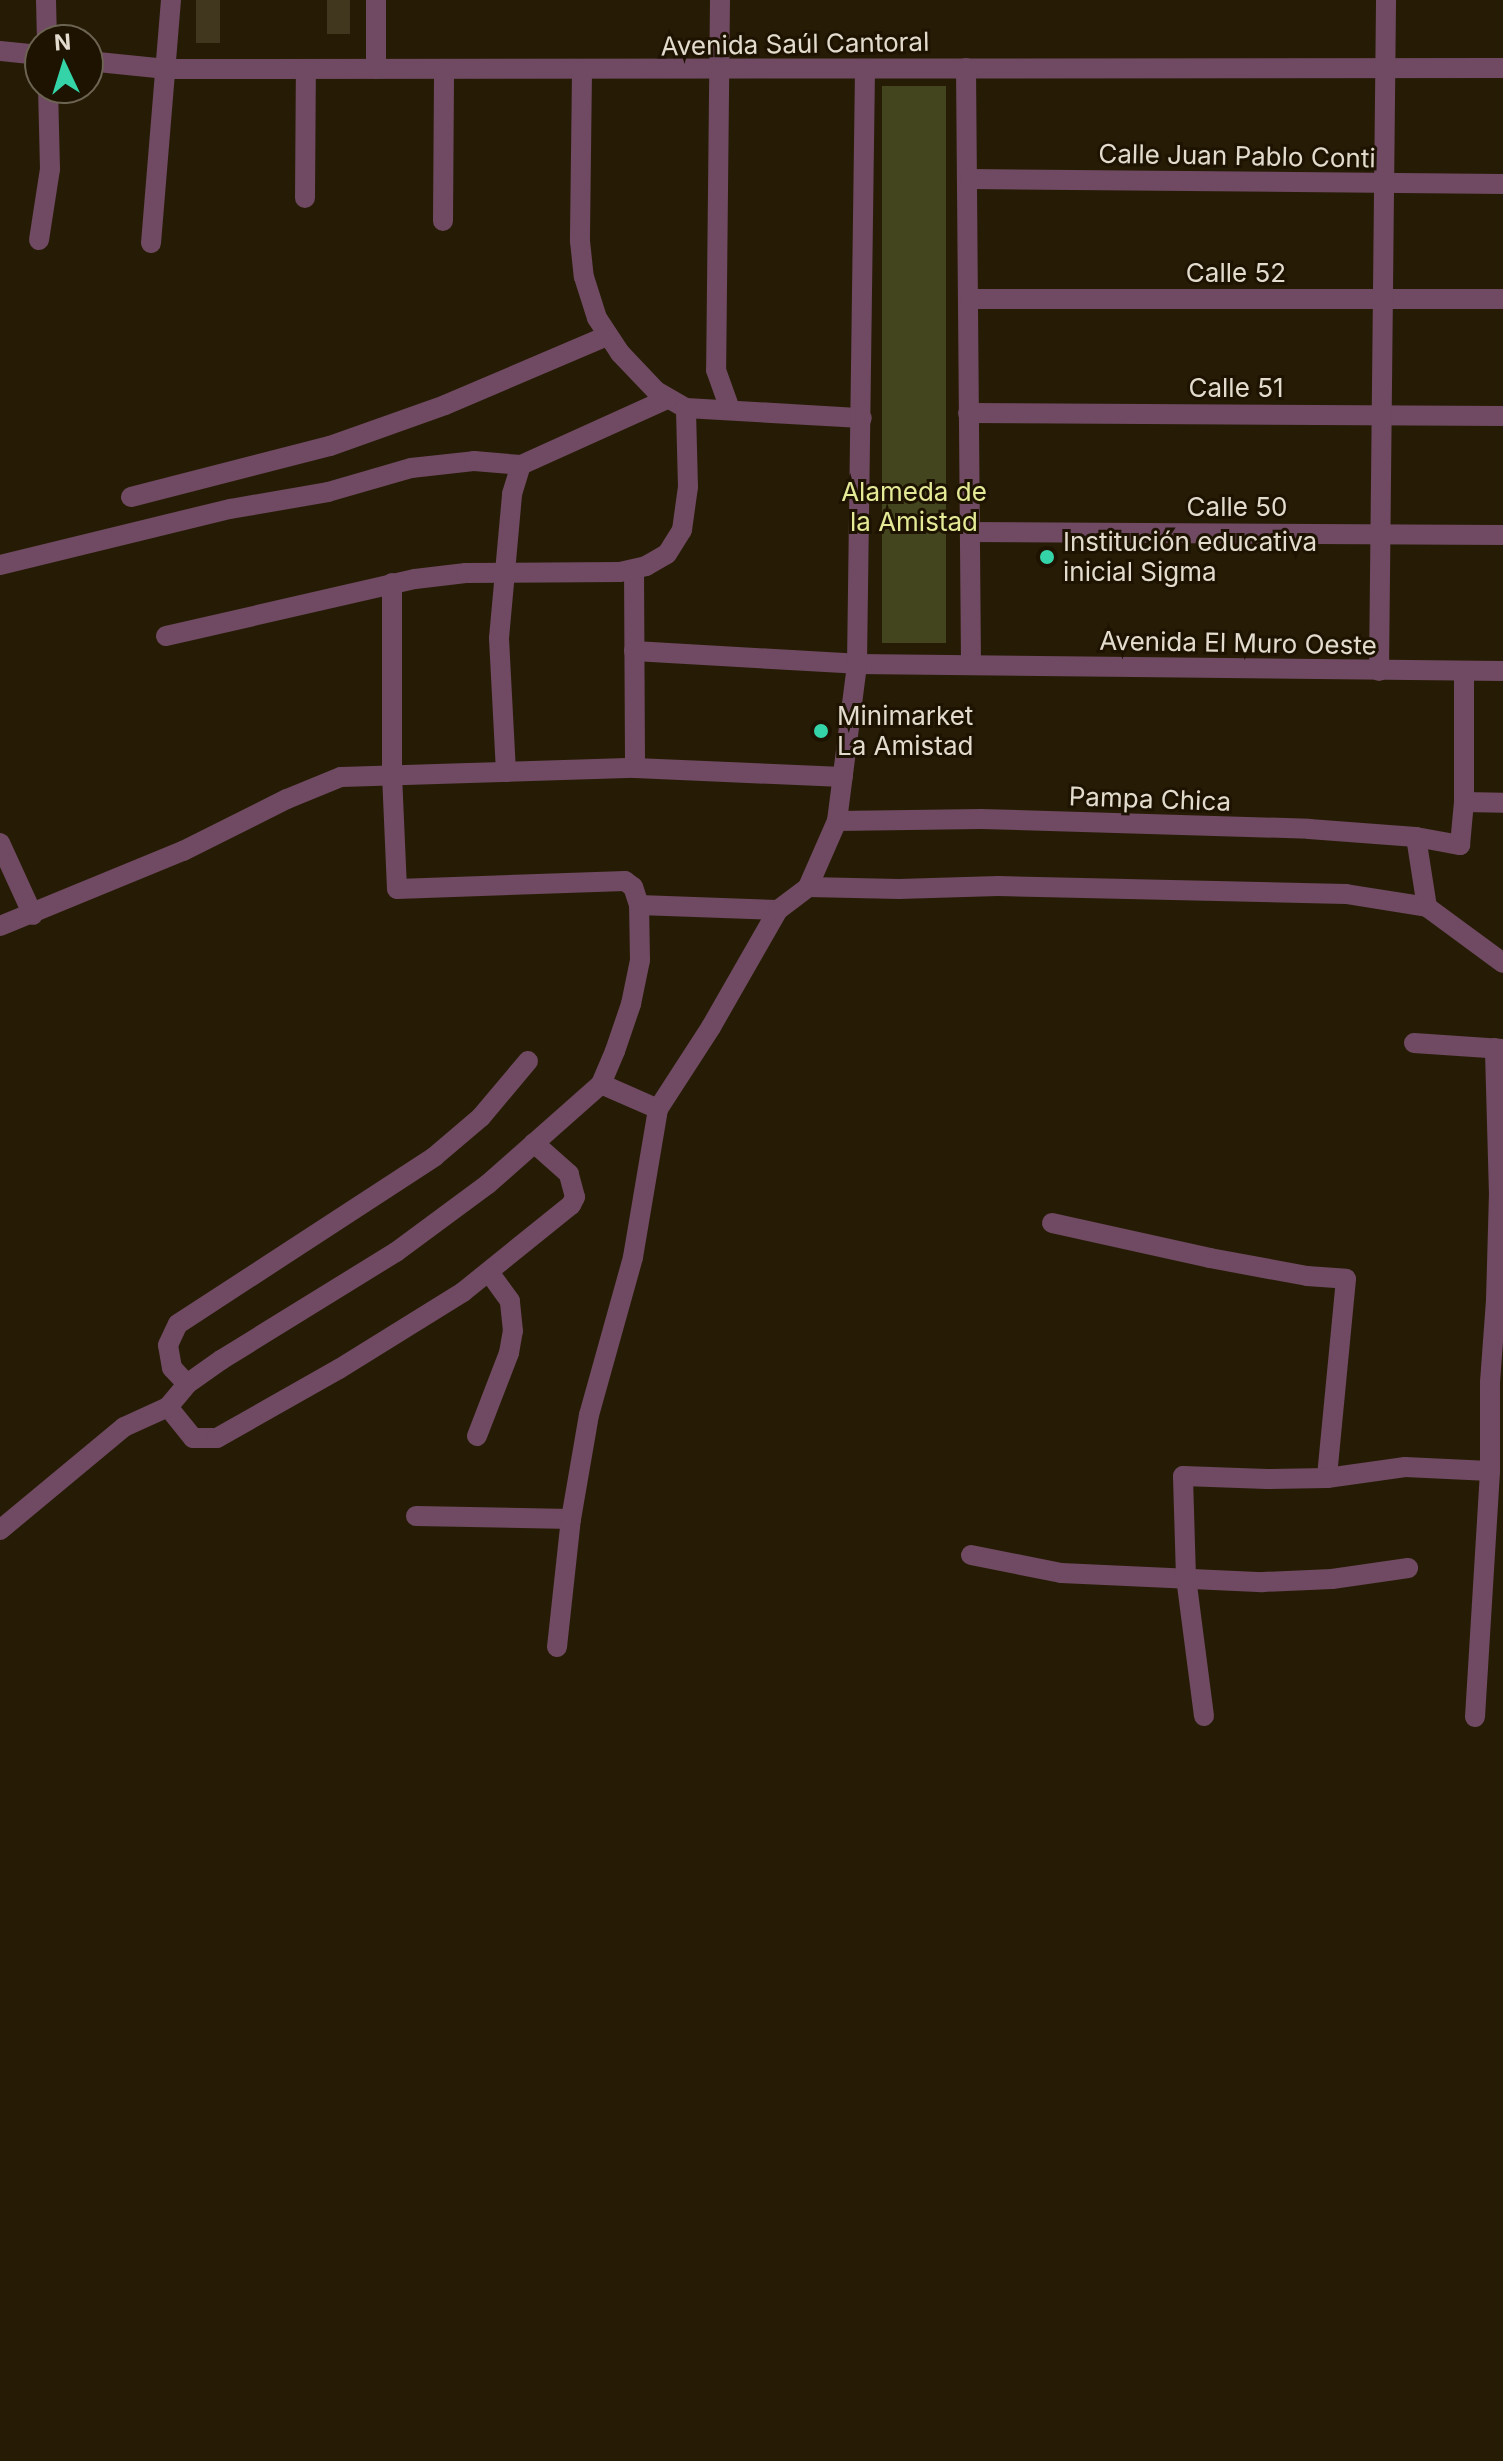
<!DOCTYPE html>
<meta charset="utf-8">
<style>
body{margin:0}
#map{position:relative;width:1503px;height:2461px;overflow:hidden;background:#261c05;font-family:Inter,sans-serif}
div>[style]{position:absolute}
.green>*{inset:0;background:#43451e;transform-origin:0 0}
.building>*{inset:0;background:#41361e;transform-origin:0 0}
.minor>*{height:20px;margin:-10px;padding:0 10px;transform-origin:10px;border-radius:10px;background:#6f4a62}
.dots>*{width:22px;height:22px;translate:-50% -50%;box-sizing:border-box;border:4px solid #1d1300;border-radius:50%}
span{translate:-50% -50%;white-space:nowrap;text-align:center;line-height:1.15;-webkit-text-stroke:6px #1d1300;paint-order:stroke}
.street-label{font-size:26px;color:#e3dcce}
.park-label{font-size:26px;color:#e4ea96}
.poi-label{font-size:26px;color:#e3dcce}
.left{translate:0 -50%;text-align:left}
.north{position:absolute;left:24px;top:24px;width:80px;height:80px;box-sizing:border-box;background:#1d1300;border:2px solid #6c6352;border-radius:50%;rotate:356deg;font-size:22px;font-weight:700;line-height:32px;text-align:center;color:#e3dcce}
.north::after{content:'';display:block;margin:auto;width:28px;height:36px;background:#34d4a8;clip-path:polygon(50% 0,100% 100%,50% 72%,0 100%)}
</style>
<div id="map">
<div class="green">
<div style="left:946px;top:86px;width:557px;height:64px;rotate:90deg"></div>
</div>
<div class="building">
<div style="left:196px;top:0;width:24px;height:43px"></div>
<div style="left:327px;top:0;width:23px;height:34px"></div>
</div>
<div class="minor">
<div style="left:46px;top:0;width:40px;rotate:88.6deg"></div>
<div style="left:720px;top:0;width:370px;rotate:90.6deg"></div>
<div style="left:716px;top:370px;width:41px;rotate:70.3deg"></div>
<div style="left:0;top:51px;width:40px;rotate:5.7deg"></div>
<div style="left:88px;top:61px;width:79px;rotate:5.8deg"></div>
<div style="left:167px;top:69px;width:1336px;rotate:-0.04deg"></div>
<div style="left:966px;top:68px;width:597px;rotate:89.52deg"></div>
<div style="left:376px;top:69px;width:69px;rotate:-90deg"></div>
<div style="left:582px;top:71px;width:170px;rotate:90.7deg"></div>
<div style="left:580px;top:241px;width:36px;rotate:84deg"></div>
<div style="left:584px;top:277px;width:43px;rotate:72.4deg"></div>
<div style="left:597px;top:318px;width:42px;rotate:56.7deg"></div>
<div style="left:620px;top:353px;width:52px;rotate:46.5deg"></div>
<div style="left:656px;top:391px;width:34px;rotate:30deg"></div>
<div style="left:686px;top:408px;width:176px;rotate:3.3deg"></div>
<div style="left:970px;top:179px;width:533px;rotate:0.54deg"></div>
<div style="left:305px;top:198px;width:129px;rotate:-89.6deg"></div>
<div style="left:443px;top:221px;width:151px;rotate:-89.6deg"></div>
<div style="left:39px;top:240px;width:72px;rotate:-81.2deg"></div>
<div style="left:50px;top:169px;width:81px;rotate:-91.4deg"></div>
<div style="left:151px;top:243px;width:244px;rotate:-85.3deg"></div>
<div style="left:970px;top:299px;width:533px"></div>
<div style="left:968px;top:413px;width:535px;rotate:0.32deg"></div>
<div style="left:131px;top:497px;width:205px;rotate:-14.4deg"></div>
<div style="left:330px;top:446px;width:122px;rotate:-19.6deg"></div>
<div style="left:445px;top:405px;width:176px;rotate:-23.1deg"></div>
<div style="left:970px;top:532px;width:533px;rotate:0.32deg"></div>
<div style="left:0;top:565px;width:237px;rotate:-13.7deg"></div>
<div style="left:230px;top:509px;width:99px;rotate:-9.8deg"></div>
<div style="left:328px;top:492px;width:86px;rotate:-16.1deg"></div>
<div style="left:411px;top:468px;width:63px;rotate:-6.3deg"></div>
<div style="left:474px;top:461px;width:47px;rotate:4.9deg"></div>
<div style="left:521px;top:465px;width:160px;rotate:-24.3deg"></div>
<div style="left:634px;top:570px;width:198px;rotate:89.7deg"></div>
<div style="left:166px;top:636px;width:255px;rotate:-12.9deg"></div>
<div style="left:415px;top:579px;width:51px;rotate:-6.7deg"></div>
<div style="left:466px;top:573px;width:154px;rotate:-0.4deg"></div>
<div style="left:620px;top:572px;width:27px;rotate:-13deg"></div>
<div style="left:646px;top:566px;width:24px;rotate:-30deg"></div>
<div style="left:667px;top:554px;width:28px;rotate:-58deg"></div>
<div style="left:682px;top:530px;width:43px;rotate:-82.1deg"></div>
<div style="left:688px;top:487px;width:79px;rotate:-91.5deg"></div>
<div style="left:634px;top:651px;width:223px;rotate:3.3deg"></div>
<div style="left:857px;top:664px;width:646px;rotate:0.62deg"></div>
<div style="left:1379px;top:671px;width:671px;rotate:-89.4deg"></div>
<div style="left:506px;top:772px;width:134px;rotate:-93deg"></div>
<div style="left:499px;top:638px;width:145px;rotate:-84.8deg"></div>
<div style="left:512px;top:494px;width:30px;rotate:-73deg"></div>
<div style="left:1464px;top:802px;width:39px;rotate:1deg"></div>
<div style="left:837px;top:821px;width:144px;rotate:-0.8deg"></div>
<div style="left:981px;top:819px;width:328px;rotate:1.7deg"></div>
<div style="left:1309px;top:829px;width:107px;rotate:4.3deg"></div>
<div style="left:1416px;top:837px;width:45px;rotate:10.3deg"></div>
<div style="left:1460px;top:845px;width:43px;rotate:-84.7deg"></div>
<div style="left:1464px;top:802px;width:131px;rotate:-90deg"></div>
<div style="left:1416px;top:837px;width:71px;rotate:81.1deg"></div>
<div style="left:0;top:843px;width:79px;rotate:65.4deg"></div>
<div style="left:808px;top:887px;width:91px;rotate:1.3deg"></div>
<div style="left:899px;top:889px;width:99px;rotate:-1.7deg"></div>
<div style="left:998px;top:886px;width:348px;rotate:1.3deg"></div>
<div style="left:1346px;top:894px;width:82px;rotate:9.1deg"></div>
<div style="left:1427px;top:907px;width:94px;rotate:36.4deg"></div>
<div style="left:639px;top:905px;width:139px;rotate:2.1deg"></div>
<div style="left:0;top:926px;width:198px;rotate:-22.3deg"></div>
<div style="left:183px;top:851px;width:116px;rotate:-26.6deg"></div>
<div style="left:287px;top:799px;width:58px;rotate:-22.2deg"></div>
<div style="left:341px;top:777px;width:294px;rotate:-1.8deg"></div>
<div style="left:635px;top:768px;width:208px;rotate:2.5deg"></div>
<div style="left:1414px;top:1043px;width:89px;rotate:3.9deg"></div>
<div style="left:601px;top:1084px;width:62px;rotate:23.7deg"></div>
<div style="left:1052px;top:1223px;width:162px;rotate:12.5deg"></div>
<div style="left:1210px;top:1258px;width:99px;rotate:10.5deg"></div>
<div style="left:1307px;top:1276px;width:39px;rotate:4deg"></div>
<div style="left:1346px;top:1279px;width:200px;rotate:95.5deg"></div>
<div style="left:187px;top:1384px;width:22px;rotate:-133deg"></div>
<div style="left:172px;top:1368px;width:23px;rotate:-100deg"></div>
<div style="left:168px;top:1345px;width:23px;rotate:-65deg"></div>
<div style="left:178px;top:1324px;width:306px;rotate:-33.1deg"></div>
<div style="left:434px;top:1157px;width:62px;rotate:-40.4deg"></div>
<div style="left:481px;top:1117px;width:73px;rotate:-50deg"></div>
<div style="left:168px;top:1407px;width:40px;rotate:51deg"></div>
<div style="left:193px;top:1438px;width:24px"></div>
<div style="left:217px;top:1438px;width:140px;rotate:-29.5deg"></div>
<div style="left:339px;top:1369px;width:146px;rotate:-31.8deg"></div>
<div style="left:463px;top:1292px;width:139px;rotate:-38.9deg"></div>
<div style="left:571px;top:1205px;width:9px;rotate:-63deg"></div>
<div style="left:575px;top:1197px;width:24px;rotate:-105deg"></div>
<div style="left:569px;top:1174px;width:47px;rotate:-138.5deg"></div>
<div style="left:477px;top:1436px;width:89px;rotate:-68.9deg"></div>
<div style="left:509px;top:1353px;width:22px;rotate:-80deg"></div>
<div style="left:513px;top:1331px;width:30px;rotate:-96deg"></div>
<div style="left:510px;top:1301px;width:36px;rotate:-126deg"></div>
<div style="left:416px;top:1516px;width:155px;rotate:1.1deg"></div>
<div style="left:0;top:1530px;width:161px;rotate:-39.7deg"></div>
<div style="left:124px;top:1427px;width:48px;rotate:-24.4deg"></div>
<div style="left:168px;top:1407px;width:30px;rotate:-50deg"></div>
<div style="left:187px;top:1384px;width:42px;rotate:-35.2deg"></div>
<div style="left:221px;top:1360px;width:206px;rotate:-31.7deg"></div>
<div style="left:396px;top:1252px;width:114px;rotate:-36.5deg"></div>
<div style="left:488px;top:1184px;width:151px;rotate:-41.5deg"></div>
<div style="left:601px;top:1084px;width:36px;rotate:-67deg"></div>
<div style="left:615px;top:1051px;width:50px;rotate:-71.2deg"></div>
<div style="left:631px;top:1004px;width:45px;rotate:-78.4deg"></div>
<div style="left:640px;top:960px;width:55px;rotate:-91deg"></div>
<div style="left:639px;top:905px;width:19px;rotate:-108deg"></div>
<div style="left:633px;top:887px;width:10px;rotate:-143deg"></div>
<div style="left:625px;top:881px;width:228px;rotate:178deg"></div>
<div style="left:397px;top:889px;width:114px;rotate:-92.5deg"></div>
<div style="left:392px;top:775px;width:192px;rotate:-90deg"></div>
<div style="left:971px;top:1555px;width:92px;rotate:11.3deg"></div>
<div style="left:1061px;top:1573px;width:202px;rotate:2.6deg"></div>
<div style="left:1263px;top:1582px;width:69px;rotate:-2.5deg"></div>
<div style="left:1332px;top:1579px;width:77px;rotate:-8.2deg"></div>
<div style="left:557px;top:1647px;width:129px;rotate:-83.8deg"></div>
<div style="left:571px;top:1519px;width:106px;rotate:-80.2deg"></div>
<div style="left:589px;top:1415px;width:164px;rotate:-74.4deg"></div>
<div style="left:633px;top:1257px;width:150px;rotate:-80.4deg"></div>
<div style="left:658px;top:1109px;width:98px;rotate:-57.1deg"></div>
<div style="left:711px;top:1027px;width:135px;rotate:-60.2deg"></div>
<div style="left:778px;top:910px;width:38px;rotate:-37deg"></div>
<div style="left:808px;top:887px;width:72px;rotate:-66.3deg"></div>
<div style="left:837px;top:821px;width:158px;rotate:-82.7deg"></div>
<div style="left:857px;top:664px;width:594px;rotate:-89.23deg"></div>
<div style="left:1204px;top:1716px;width:139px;rotate:-97.4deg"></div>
<div style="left:1186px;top:1578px;width:102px;rotate:-91.7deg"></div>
<div style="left:1183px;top:1476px;width:84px;rotate:2deg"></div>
<div style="left:1267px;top:1479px;width:60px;rotate:-1deg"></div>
<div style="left:1327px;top:1478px;width:79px;rotate:-8deg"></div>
<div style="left:1405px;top:1467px;width:85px;rotate:2.7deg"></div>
<div style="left:1475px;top:1717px;width:246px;rotate:-86.5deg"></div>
<div style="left:1490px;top:1471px;width:89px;rotate:-90deg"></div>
<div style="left:1490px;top:1382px;width:82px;rotate:-85.8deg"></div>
<div style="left:1496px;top:1300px;width:105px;rotate:-88.4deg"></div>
<div style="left:1499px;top:1195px;width:147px;rotate:-91.6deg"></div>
</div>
<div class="dots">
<div style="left:1047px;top:557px;background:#34d4a8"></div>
<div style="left:821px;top:731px;background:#34d4a8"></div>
</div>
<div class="street-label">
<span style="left:795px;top:44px;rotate:-1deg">Avenida Saúl Cantoral</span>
<span style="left:1237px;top:156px;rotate:1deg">Calle Juan Pablo Conti</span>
<span style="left:1236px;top:273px">Calle 52</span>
<span style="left:1236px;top:388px">Calle 51</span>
<span style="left:1237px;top:507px">Calle 50</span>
<span style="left:1238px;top:643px;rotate:1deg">Avenida El Muro Oeste</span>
<span style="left:1150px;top:799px;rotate:2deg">Pampa Chica</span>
</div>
<div class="park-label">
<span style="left:914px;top:507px">Alameda de<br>la Amistad</span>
</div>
<div class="poi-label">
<span class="left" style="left:1063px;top:557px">Institución educativa<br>inicial Sigma</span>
<span class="left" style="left:837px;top:731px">Minimarket<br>La Amistad</span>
</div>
<div class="north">N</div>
</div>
